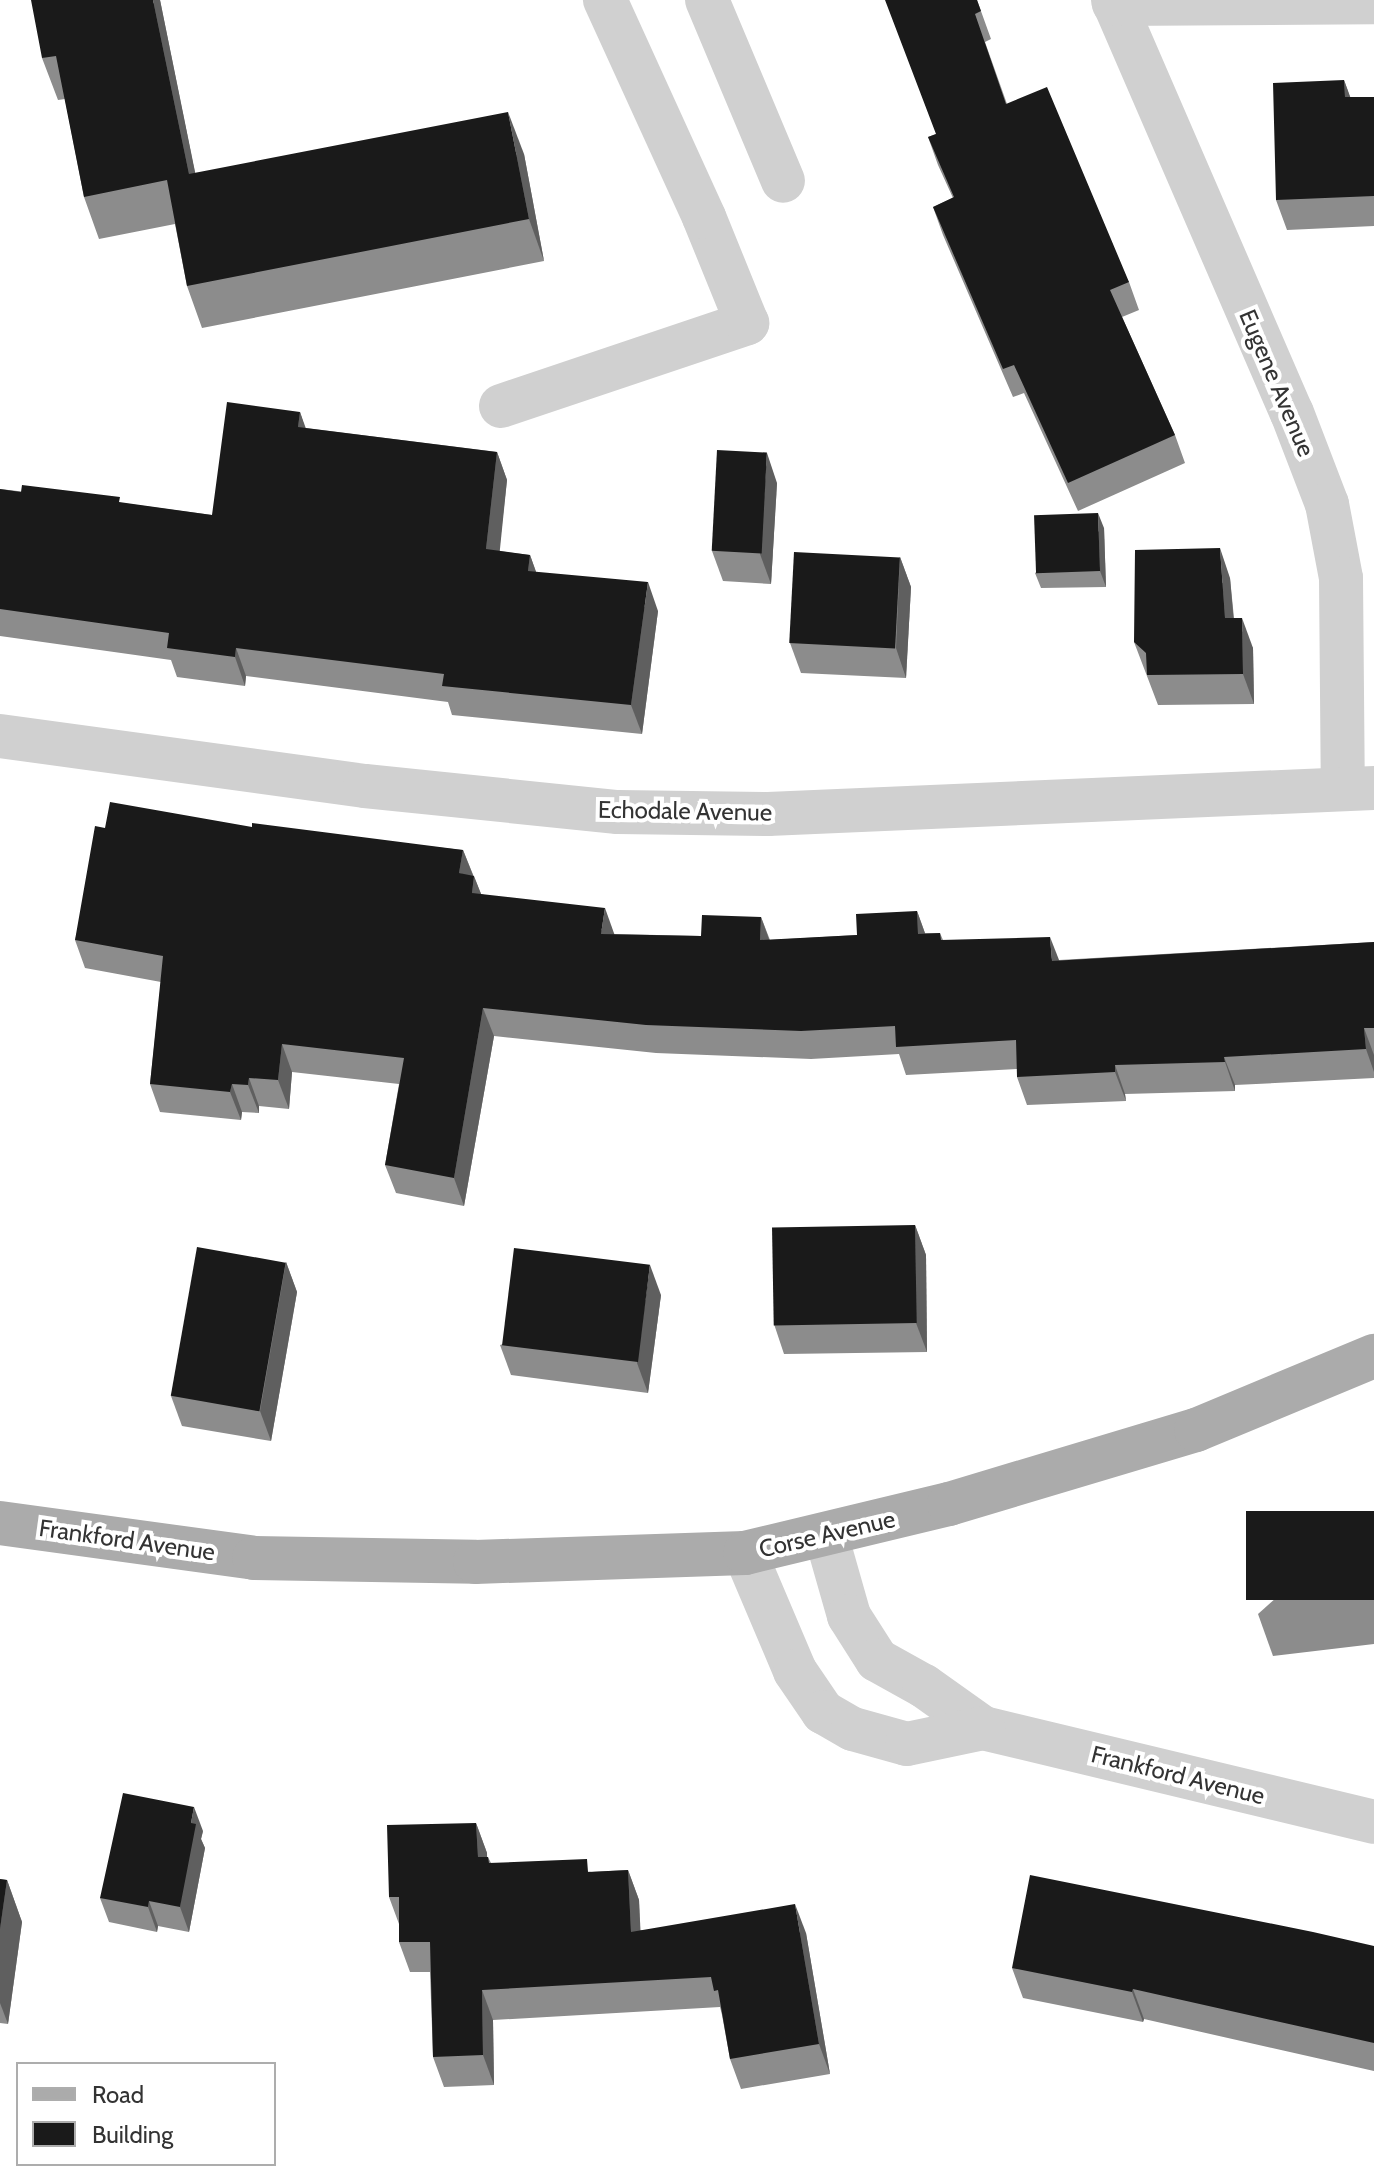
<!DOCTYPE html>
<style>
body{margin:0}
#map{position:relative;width:1374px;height:2182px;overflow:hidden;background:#fff;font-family:Cabin,sans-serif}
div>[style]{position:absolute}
.minor>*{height:44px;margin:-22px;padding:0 22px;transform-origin:22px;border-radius:22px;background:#d0d0d0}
.major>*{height:44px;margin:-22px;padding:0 22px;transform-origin:22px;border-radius:22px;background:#ababab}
.wall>*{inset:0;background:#8c8c8c}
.shaded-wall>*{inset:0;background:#5f5f5f}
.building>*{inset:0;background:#1a1a1a;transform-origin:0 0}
span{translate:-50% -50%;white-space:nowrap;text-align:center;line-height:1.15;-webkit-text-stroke:8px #fff;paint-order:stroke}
.street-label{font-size:24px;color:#333}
.legend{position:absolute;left:16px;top:2062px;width:260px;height:104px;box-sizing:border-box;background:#fff;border:2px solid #adadad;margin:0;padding:10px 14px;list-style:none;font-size:24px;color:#333}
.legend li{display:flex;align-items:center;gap:16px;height:40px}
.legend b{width:40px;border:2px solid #adadad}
</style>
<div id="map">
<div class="minor">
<div style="left:707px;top:0;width:196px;rotate:67.2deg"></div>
<div style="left:1113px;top:0;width:450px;rotate:66.6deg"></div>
<div style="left:1292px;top:413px;width:97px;rotate:69deg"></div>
<div style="left:1327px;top:504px;width:75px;rotate:79.3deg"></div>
<div style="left:1341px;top:578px;width:211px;rotate:89.5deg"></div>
<div style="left:1114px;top:4px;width:260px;rotate:-0.4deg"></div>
<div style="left:501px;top:406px;width:260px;rotate:-18.6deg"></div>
<div style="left:747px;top:323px;width:114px;rotate:-112.1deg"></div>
<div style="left:704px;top:217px;width:239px;rotate:-114.5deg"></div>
<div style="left:0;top:736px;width:368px;rotate:7.8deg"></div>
<div style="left:365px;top:786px;width:254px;rotate:5.9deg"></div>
<div style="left:618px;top:812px;width:150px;rotate:0.8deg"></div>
<div style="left:768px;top:814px;width:607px;rotate:-2.46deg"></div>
<div style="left:826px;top:1535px;width:84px;rotate:74.1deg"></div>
<div style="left:849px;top:1616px;width:52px;rotate:57.5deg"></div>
<div style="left:877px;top:1660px;width:54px;rotate:29deg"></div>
<div style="left:924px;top:1686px;width:72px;rotate:35.4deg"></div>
<div style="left:983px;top:1728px;width:402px;rotate:13.5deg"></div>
<div style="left:745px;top:1553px;width:128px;rotate:67deg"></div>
<div style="left:795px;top:1671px;width:50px;rotate:55.7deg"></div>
<div style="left:823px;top:1712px;width:34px;rotate:30deg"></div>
<div style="left:853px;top:1729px;width:56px;rotate:15.5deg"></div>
<div style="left:907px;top:1744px;width:78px;rotate:-11.9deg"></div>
</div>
<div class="major">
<div style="left:0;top:1523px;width:256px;rotate:7.8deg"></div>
<div style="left:254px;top:1558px;width:221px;rotate:1deg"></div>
<div style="left:475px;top:1562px;width:270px;rotate:-1.9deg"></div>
<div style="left:745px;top:1553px;width:210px;rotate:-13.5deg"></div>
<div style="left:949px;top:1504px;width:258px;rotate:-16.7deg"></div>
<div style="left:1196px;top:1430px;width:193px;rotate:-22.6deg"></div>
</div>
<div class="wall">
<div style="clip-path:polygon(160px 0,195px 173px,524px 154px,544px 261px,202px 328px,187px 286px,175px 224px,99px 239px,84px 197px,65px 99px,58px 100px,42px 58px)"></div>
<div style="clip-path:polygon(977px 0,991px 39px,985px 42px,1007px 104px,1129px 282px,1139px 310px,1122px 317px,1175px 435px,1185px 463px,1078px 511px,1024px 393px,1013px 397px,943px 235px,933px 207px,953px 198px,938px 165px,928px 137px,936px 134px)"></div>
<div style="clip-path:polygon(1344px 80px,1350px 97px,1374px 97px,1374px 226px,1287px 230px,1276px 200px)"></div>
<div style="clip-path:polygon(300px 412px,305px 428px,497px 452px,507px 480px,499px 551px,530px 555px,536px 572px,658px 611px,642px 734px,452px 715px,448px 702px,246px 676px,245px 686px,177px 677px,171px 660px,0 636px,0 489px,122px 503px,212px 515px)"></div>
<div style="clip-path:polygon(777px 483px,771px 584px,723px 581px,712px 551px)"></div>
<div style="clip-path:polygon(1104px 528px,1106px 587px,1041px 588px,1035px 573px)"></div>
<div style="clip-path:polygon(900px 557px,911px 587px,906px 678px,801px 673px,790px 643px)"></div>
<div style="clip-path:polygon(1230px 578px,1234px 618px,1253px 648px,1254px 704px,1158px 705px,1134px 642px)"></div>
<div style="clip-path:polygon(252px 827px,463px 850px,481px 894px,614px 934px,701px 936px,761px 917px,770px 940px,857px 935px,917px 911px,925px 933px,940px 933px,943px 940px,1059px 960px,1374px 942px,1374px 1078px,1235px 1085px,1235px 1091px,1125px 1094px,1126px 1101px,1027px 1105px,1017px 1077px,1017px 1069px,906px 1075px,899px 1054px,811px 1059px,656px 1053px,494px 1036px,464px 1206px,396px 1193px,385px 1165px,399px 1084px,292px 1072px,289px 1109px,259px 1106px,259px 1113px,242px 1112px,241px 1120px,160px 1112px,150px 1084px,161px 982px,85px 968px,75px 940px,105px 828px)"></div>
<div style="clip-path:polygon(915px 1225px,926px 1255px,927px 1352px,784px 1354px,774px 1324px)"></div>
<div style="clip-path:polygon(286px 1262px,297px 1292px,271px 1441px,182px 1426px,171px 1396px)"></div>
<div style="clip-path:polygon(661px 1295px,648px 1393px,511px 1375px,500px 1345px)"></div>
<div style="clip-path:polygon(1374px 1511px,1374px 1644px,1273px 1656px,1258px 1614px)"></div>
<div style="clip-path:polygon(476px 1823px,487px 1853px,487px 1857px,488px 1857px,491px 1863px,592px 1872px,628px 1870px,639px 1900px,640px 1930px,806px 1933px,830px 2074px,741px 2089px,730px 2059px,722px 2015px,720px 2007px,493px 2020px,494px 2085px,444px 2087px,433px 2057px,430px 1972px,410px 1972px,399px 1942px,399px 1924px,389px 1897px)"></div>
<div style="clip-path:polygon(203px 1831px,201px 1839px,205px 1848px,189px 1932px,158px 1926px,157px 1932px,109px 1922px,100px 1898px)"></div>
<div style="clip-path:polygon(0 1879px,7px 1880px,22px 1922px,8px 2024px,0 2023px)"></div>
<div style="clip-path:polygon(1374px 1946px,1374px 2071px,1144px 2019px,1143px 2022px,1023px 1998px,1012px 1968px)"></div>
</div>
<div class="shaded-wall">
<div style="clip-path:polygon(153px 0,160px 0,204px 216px,189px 174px)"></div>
<div style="clip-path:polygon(1344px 80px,1355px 110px,1345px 97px)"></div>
<div style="clip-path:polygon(508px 112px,524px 154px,544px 261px,529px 219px)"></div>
<div style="clip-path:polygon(300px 412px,310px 440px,298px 427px)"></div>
<div style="clip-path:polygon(497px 452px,507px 480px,497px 578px,486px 549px)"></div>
<div style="clip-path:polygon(767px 453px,777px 483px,771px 584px,760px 554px)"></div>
<div style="clip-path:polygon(1098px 513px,1104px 528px,1106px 587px,1100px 571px)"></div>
<div style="clip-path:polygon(1220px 548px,1230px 578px,1236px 647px,1225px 618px)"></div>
<div style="clip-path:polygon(530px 555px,540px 583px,528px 571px)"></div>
<div style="clip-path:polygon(900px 557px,911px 587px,906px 678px,896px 648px)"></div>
<div style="clip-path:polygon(648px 582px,658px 611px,642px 734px,631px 705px)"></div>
<div style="clip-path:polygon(1242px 618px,1253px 648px,1254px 704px,1243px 674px)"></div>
<div style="clip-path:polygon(236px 648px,246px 676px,245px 686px,235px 657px)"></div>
<div style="clip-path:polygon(463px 850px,474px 878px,459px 873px)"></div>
<div style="clip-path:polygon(474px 876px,485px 904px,472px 893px)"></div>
<div style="clip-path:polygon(605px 908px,615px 936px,601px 934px)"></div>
<div style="clip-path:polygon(917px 911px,927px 939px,918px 934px)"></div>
<div style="clip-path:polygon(761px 917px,771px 945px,760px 940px)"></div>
<div style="clip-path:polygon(1050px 937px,1061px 965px,1052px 961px)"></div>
<div style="clip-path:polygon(483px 1008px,494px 1036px,464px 1206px,454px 1178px)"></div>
<div style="clip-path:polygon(1364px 1028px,1374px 1055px,1374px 1072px,1366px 1049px)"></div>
<div style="clip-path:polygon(282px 1044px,292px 1072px,289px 1109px,278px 1080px)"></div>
<div style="clip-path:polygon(1224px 1057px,1235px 1085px,1235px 1091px,1225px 1062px)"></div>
<div style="clip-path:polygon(1115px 1065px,1125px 1094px,1126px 1101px,1115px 1072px)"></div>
<div style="clip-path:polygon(249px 1078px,259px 1106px,259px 1113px,248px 1085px)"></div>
<div style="clip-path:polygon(232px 1084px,242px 1112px,241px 1120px,230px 1092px)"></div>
<div style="clip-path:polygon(915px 1225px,926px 1255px,927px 1352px,916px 1323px)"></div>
<div style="clip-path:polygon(286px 1262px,297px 1292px,271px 1441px,260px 1411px)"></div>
<div style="clip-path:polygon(650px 1265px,661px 1295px,648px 1393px,637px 1363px)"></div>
<div style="clip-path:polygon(194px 1807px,203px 1831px,201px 1839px,205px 1848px,189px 1932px,180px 1907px,191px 1823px)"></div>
<div style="clip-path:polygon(476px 1823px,487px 1853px,488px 1887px,478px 1857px)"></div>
<div style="clip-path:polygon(628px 1870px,639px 1900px,642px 1962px,631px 1932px)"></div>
<div style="clip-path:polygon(7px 1880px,22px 1922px,8px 2024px,0 2003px,0 1929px)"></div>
<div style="clip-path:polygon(149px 1901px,158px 1926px,157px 1932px,148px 1907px)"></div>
<div style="clip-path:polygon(795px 1904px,806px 1933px,830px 2074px,819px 2044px)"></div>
<div style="clip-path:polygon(1133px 1989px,1144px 2019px,1143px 2022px,1132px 1992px)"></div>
<div style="clip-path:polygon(482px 1990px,493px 2020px,494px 2085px,483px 2055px)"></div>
</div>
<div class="building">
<div style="clip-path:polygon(31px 0,153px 0,189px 174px,508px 112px,529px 219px,187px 286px,167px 180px,84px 197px,56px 56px,42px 58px)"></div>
<div style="clip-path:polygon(885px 0,977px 0,981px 11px,975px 14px,1006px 104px,1047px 87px,1129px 282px,1110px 290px,1175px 435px,1068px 483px,1014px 365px,1003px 369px,933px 207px,954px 197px,928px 137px,936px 134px)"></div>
<div style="clip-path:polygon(1344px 80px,1345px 97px,1374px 97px,1374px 196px,1276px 200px,1273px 83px)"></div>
<div style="clip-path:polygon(227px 402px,300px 412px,298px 427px,497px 452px,486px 549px,530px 555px,528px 571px,648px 582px,631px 705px,442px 686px,444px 674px,236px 648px,235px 657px,167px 648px,169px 633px,0 609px,0 489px,21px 492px,22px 485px,120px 497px,119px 502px,212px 515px)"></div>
<div style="left:717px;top:450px;width:50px;height:101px;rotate:3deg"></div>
<div style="left:1098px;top:513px;width:58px;height:64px;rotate:88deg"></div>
<div style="clip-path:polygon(1220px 548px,1225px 618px,1242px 618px,1243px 674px,1147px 675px,1146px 653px,1134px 642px,1135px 550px)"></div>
<div style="left:794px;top:552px;width:106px;height:91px;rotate:3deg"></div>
<div style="clip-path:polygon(110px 802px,252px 827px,252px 823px,463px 850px,459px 873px,474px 876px,472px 893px,605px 908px,601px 934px,701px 936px,702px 915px,761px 917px,760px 940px,857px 935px,856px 914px,917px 911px,918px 934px,940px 933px,941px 940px,1050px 937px,1052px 961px,1374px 942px,1374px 1028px,1364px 1028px,1366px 1049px,1224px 1057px,1225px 1062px,1115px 1065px,1115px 1072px,1017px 1077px,1016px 1040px,896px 1047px,895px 1026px,801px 1031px,646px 1025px,483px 1008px,454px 1178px,385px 1165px,404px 1058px,282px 1044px,278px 1080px,249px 1078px,248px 1085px,232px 1084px,230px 1092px,150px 1084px,163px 956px,75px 940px,95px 826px,105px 828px)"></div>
<div style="left:915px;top:1225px;width:98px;height:143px;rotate:89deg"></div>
<div style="left:197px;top:1247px;width:90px;height:151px;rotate:10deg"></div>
<div style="left:514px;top:1248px;width:137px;height:98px;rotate:7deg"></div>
<div style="left:1374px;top:1511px;width:89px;height:128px;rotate:90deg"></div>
<div style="clip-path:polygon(123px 1793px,194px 1807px,191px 1823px,196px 1824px,180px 1907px,149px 1901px,148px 1907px,100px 1898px)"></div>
<div style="clip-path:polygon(476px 1823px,478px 1857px,488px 1857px,489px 1863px,587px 1859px,588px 1872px,628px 1870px,631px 1932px,795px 1904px,819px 2044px,730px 2059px,718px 1990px,714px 1991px,711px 1977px,482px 1990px,483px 2055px,433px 2057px,430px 1942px,399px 1942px,399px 1897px,389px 1897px,387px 1825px)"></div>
<div style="clip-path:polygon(1030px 1875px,1313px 1932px,1374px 1946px,1374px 2043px,1133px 1989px,1132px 1992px,1012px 1968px)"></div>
<div style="clip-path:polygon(0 1879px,7px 1880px,0 1929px)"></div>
</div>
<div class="street-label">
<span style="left:1277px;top:383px;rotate:67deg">Eugene Avenue</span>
<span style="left:685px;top:811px;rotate:1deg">Echodale Avenue</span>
<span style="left:827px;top:1534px;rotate:-13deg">Corse Avenue</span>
<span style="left:127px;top:1540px;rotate:8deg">Frankford Avenue</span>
<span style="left:1178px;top:1775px;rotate:14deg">Frankford Avenue</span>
</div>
<ul class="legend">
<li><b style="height:10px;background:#ababab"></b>Road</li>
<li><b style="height:22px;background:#1a1a1a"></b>Building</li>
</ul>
</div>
